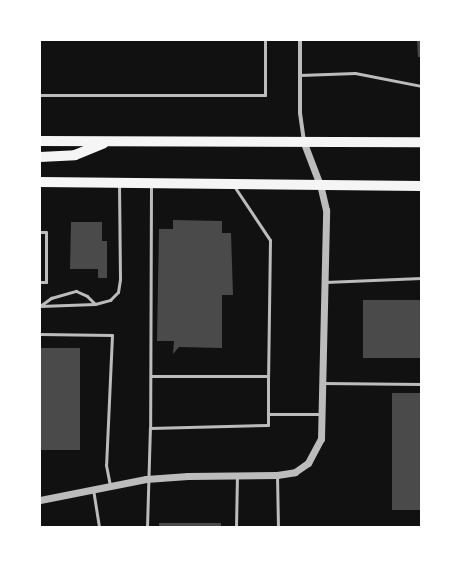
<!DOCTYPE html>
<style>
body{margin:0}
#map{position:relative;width:461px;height:567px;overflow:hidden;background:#111;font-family:Karla,sans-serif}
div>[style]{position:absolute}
.building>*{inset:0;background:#4a4a4a;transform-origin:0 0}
.service>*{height:3px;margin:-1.5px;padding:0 1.5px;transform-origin:1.5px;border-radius:1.5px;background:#bcbcbc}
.minor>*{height:4px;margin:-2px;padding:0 2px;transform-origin:2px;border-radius:2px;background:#bcbcbc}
.tertiary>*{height:7px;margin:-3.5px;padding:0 3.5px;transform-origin:3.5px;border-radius:3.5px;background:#bcbcbc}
.primary>*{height:10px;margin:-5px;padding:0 5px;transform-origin:5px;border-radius:5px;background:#f5f5f5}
span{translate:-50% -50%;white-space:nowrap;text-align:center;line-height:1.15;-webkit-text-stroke:3.5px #fff;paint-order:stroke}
.frame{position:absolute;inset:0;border:41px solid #fff;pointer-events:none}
</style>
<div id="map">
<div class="building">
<div style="clip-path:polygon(417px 40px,421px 40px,421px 57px,418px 57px)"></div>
<div style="clip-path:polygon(173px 220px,222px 221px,222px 233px,231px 233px,233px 295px,222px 295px,222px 348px,179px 347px,173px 354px,174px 341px,157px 341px,159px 229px,173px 229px)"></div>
<div style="clip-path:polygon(71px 222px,102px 222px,102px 241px,107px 241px,107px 278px,98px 278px,98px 269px,70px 269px)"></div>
<div style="left:421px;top:300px;width:58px;height:58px;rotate:90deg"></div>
<div style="left:40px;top:348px;width:40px;height:102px"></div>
<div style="left:392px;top:393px;width:29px;height:117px"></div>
<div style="left:159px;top:523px;width:62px;height:4px"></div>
</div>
<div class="service">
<div style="left:300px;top:75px;width:55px;rotate:-2.1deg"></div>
<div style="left:355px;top:73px;width:67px;rotate:11.1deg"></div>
<div style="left:40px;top:95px;width:225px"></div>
<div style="left:265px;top:95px;width:55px;rotate:-90deg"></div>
<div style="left:151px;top:185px;width:243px;rotate:90.2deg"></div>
<div style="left:150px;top:428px;width:118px;rotate:-1.5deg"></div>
<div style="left:268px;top:425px;width:49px;rotate:-90deg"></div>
<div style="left:268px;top:376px;width:117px;rotate:180deg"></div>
<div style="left:234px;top:186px;width:65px;rotate:56.3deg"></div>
<div style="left:270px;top:240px;width:136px;rotate:90.8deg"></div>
<div style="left:40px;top:232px;width:6px"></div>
<div style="left:46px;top:232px;width:50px;rotate:90deg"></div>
<div style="left:46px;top:282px;width:6px;rotate:180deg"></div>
<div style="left:325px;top:282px;width:96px;rotate:-2.4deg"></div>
<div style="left:40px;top:306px;width:55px;rotate:-2.1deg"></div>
<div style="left:95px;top:304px;width:16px;rotate:-15deg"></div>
<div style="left:110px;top:300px;width:11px;rotate:-45deg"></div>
<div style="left:118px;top:292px;width:13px;rotate:-81deg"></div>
<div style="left:120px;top:279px;width:95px;rotate:-90.6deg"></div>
<div style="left:40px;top:306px;width:14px;rotate:-36deg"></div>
<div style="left:51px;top:298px;width:26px;rotate:-16deg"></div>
<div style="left:76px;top:291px;width:12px;rotate:24deg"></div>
<div style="left:87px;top:296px;width:11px;rotate:45deg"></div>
<div style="left:40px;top:334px;width:72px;rotate:0.8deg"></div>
<div style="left:112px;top:335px;width:130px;rotate:92.6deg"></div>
<div style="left:106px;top:465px;width:20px;rotate:79deg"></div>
<div style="left:323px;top:383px;width:98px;rotate:0.6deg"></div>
<div style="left:268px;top:414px;width:54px"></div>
<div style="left:277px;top:475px;width:52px;rotate:88.9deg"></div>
<div style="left:93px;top:489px;width:38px;rotate:81deg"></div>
<div style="left:147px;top:527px;width:99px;rotate:-88.3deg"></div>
<div style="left:236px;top:527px;width:52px;rotate:-88.9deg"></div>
</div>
<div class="minor">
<div style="left:300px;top:40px;width:73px;rotate:90deg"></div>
<div style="left:300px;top:113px;width:28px;rotate:82deg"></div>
</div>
<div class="tertiary">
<div style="left:40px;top:500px;width:108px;rotate:-11.2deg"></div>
<div style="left:146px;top:479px;width:42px;rotate:-4.1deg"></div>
<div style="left:188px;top:476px;width:89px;rotate:-0.6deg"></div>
<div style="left:277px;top:475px;width:18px;rotate:-9deg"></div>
<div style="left:295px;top:472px;width:16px;rotate:-35deg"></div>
<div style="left:308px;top:463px;width:27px;rotate:-62deg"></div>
<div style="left:321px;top:439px;width:229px;rotate:-88.7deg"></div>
<div style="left:326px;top:210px;width:26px;rotate:-103deg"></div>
<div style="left:320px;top:185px;width:45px;rotate:-110.9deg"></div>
</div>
<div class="primary">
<div style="left:40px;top:141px;width:381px;rotate:0.2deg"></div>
<div style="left:40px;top:157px;width:35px;rotate:-3deg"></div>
<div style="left:75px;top:155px;width:31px;rotate:-22deg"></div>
<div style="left:40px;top:182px;width:381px;rotate:0.6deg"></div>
</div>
<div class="frame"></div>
</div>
